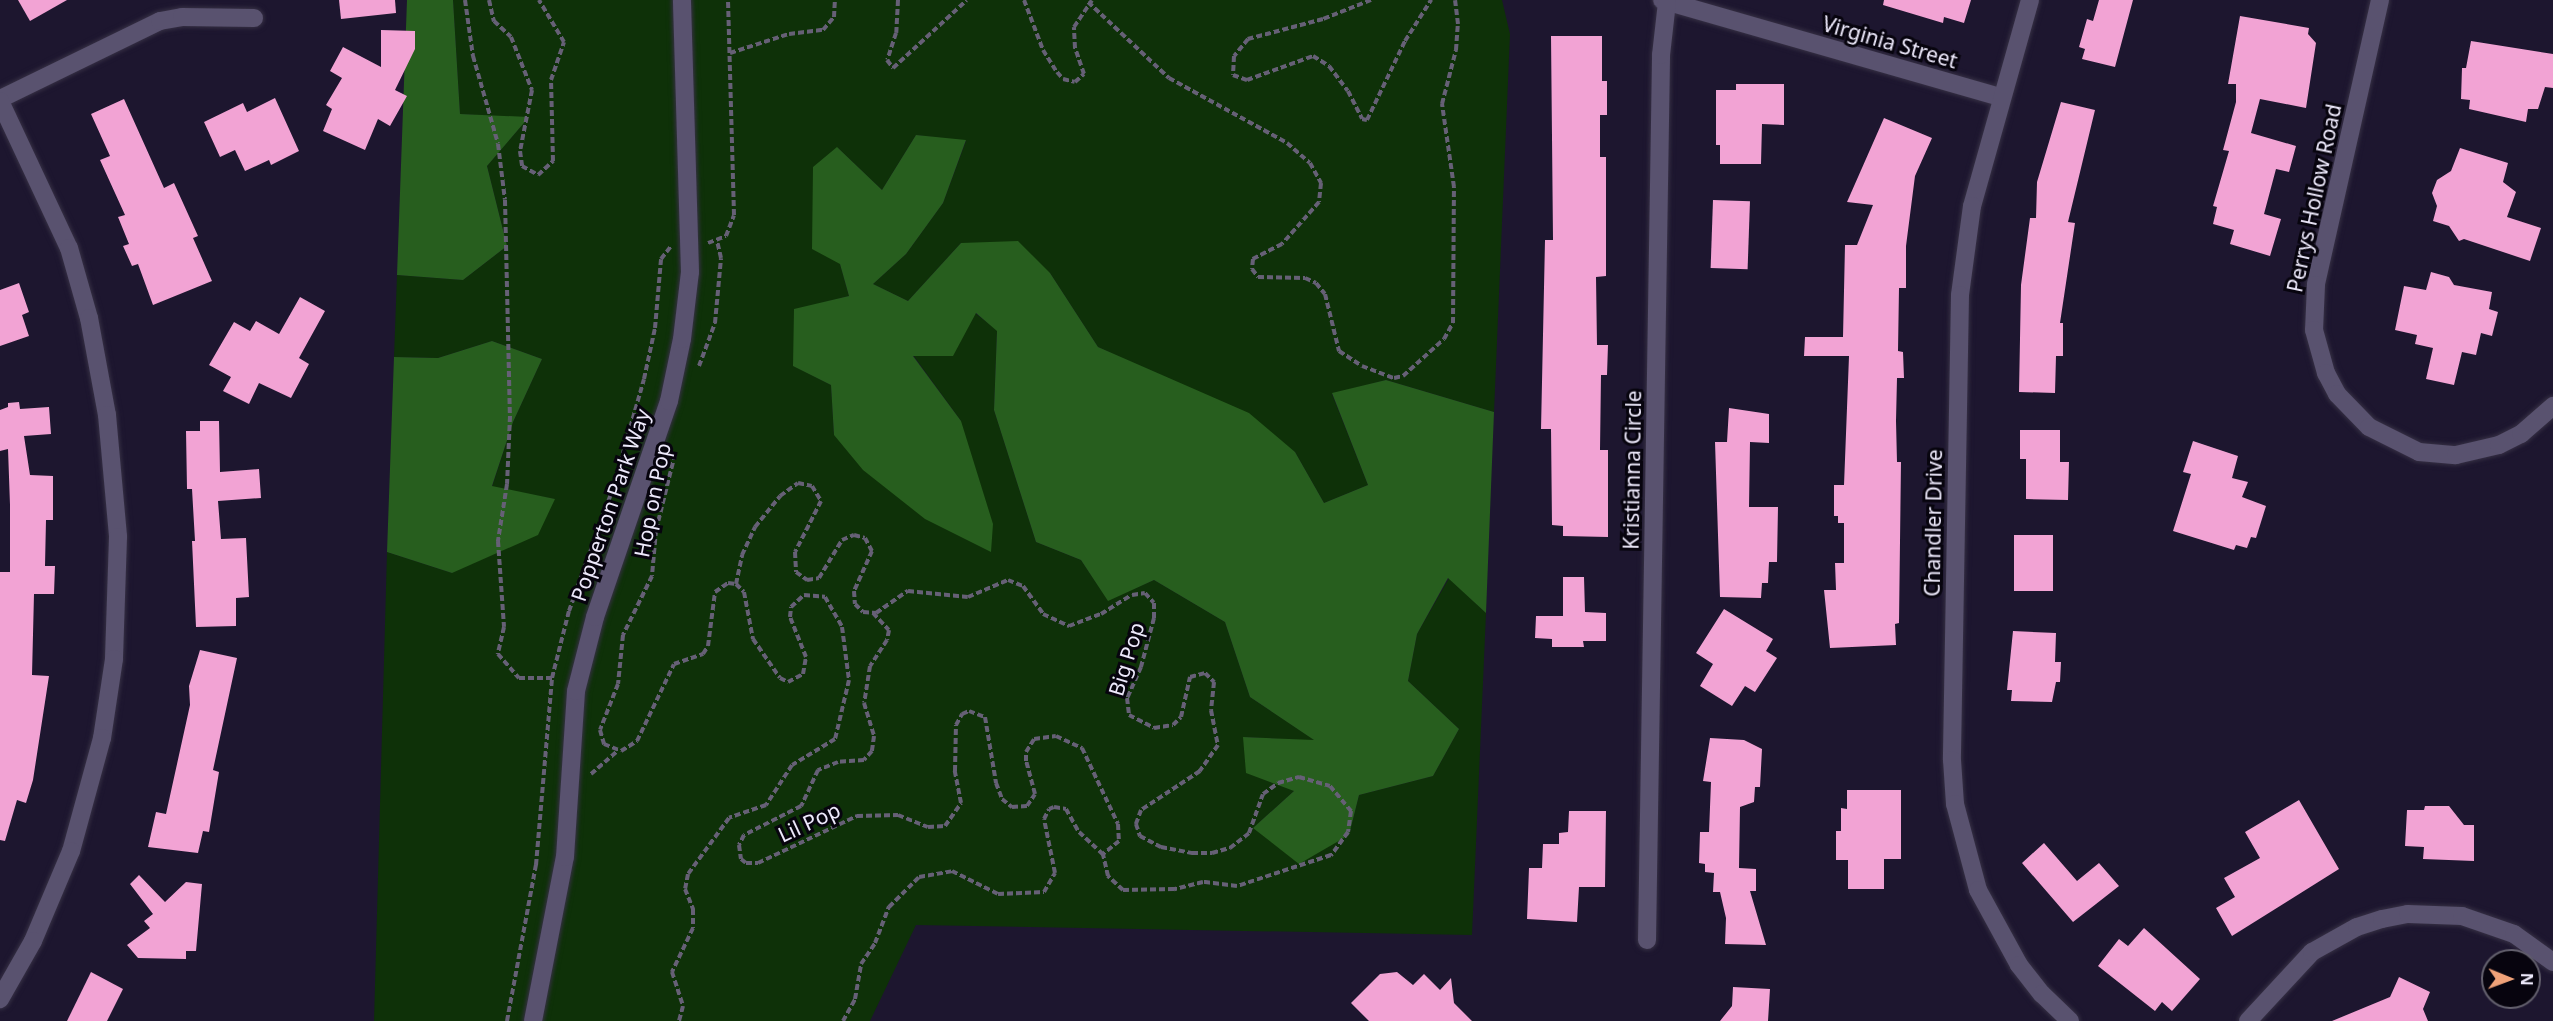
<!DOCTYPE html>
<style>
body{margin:0}
#map{position:relative;width:2553px;height:1021px;overflow:hidden;background:#1d162f;font-family:"Noto Sans",sans-serif}
div>[style]{position:absolute}
.green>*{inset:0;background:#0e3108}
.forest>*{inset:0;background:#275e1e}
.building>*{inset:0;background:#f2a3d4;transform-origin:0 0}
.path>*{height:4px;margin-top:-2px;transform-origin:0;background:repeating-linear-gradient(90deg,#666076 0 6px,transparent 0 9px)}
.roads{filter:drop-shadow(0 0 2px #363044) drop-shadow(0 0 2px #363044)}
.minor>*{height:18px;margin:-9px;padding:0 9px;transform-origin:9px;border-radius:9px;background:#59526f}
span{translate:-50% -50%;white-space:nowrap;text-align:center;line-height:1.15;-webkit-text-stroke:6px #07040e;paint-order:stroke}
.street-label{font-size:21px;color:#ede9fb}
.north{position:absolute;left:2481px;top:949px;width:60px;height:60px;box-sizing:border-box;background:#07040e;border:2px solid #63606d;border-radius:50%;rotate:91deg;font-size:16px;font-weight:700;line-height:24px;text-align:center;color:#ede9fb}
.north::after{content:'';display:block;margin:auto;width:21px;height:27px;background:#f0a279;clip-path:polygon(50% 0,100% 100%,50% 72%,0 100%)}
</style>
<div id="map">
<div class="green">
<div style="clip-path:polygon(453px 0,1502px 0,1510px 34px,1494px 412px,1386px 380px,1332px 394px,1368px 485px,1324px 503px,1295px 452px,1168px 379px,1098px 347px,1050px 273px,961px 243px,908px 301px,873px 284px,906px 254px,943px 203px,966px 141px,916px 135px,882px 190px,838px 148px,840px 264px,849px 296px,794px 310px,794px 366px,831px 385px,834px 435px,961px 421px,913px 355px,975px 313px,997px 330px,994px 410px,1036px 542px,1081px 560px,1108px 600px,1154px 580px,1225px 622px,1250px 697px,1316px 741px,1244px 737px,1294px 791px,1253px 828px,1349px 835px,1359px 795px,1433px 776px,1459px 729px,1408px 681px,1417px 634px,1449px 578px,1486px 613px,1472px 935px,916px 925px,870px 1021px,374px 1021px,387px 552px,452px 573px,554px 499px,492px 487px,513px 422px,542px 359px,492px 341px,438px 358px,394px 357px,397px 275px,463px 280px,507px 246px,487px 166px,528px 118px,460px 114px)"></div>
</div>
<div class="forest">
<div style="clip-path:polygon(407px 0,453px 0,460px 114px,529px 117px,487px 166px,507px 246px,463px 280px,397px 275px)"></div>
<div style="clip-path:polygon(916px 135px,966px 140px,943px 203px,906px 254px,873px 284px,908px 301px,961px 243px,1018px 241px,1050px 273px,1098px 347px,1249px 413px,1295px 452px,1324px 503px,1368px 485px,1332px 393px,1386px 380px,1494px 412px,1486px 613px,1448px 578px,1417px 634px,1408px 681px,1459px 729px,1433px 776px,1359px 795px,1349px 835px,1299px 864px,1253px 828px,1294px 791px,1246px 773px,1243px 737px,1314px 740px,1250px 697px,1225px 622px,1154px 580px,1108px 601px,1081px 560px,1036px 542px,994px 410px,997px 331px,976px 313px,953px 356px,913px 356px,961px 421px,993px 524px,991px 552px,925px 519px,863px 470px,834px 435px,831px 385px,793px 366px,794px 309px,849px 296px,840px 264px,812px 249px,813px 167px,837px 147px,882px 190px)"></div>
<div style="clip-path:polygon(492px 341px,542px 359px,513px 422px,492px 486px,555px 499px,538px 535px,452px 573px,387px 552px,394px 357px,438px 358px)"></div>
</div>
<div class="building">
<div style="clip-path:polygon(18px 0,67px 0,30px 21px)"></div>
<div style="clip-path:polygon(339px 0,395px 0,396px 13px,341px 19px)"></div>
<div style="clip-path:polygon(1884px 0,1971px 0,1964px 23px,1944px 17px,1943px 23px,1883px 5px)"></div>
<div style="clip-path:polygon(2099px 0,2133px 0,2115px 67px,2082px 59px,2085px 49px,2079px 47px,2087px 19px,2093px 21px)"></div>
<div style="clip-path:polygon(2240px 16px,2309px 28px,2308px 34px,2316px 43px,2306px 108px,2260px 99px,2251px 133px,2296px 146px,2289px 172px,2276px 169px,2264px 214px,2281px 219px,2270px 256px,2230px 244px,2234px 230px,2213px 224px,2217px 207px,2213px 206px,2229px 151px,2223px 150px,2236px 102px,2236px 84px,2228px 84px)"></div>
<div style="clip-path:polygon(381px 30px,415px 31px,415px 49px,395px 90px,407px 96px,390px 126px,378px 119px,365px 150px,323px 131px,332px 109px,326px 105px,342px 78px,330px 71px,343px 47px,381px 67px)"></div>
<div style="clip-path:polygon(1551px 36px,1602px 36px,1602px 81px,1607px 81px,1607px 115px,1600px 115px,1600px 157px,1606px 157px,1606px 276px,1596px 277px,1597px 345px,1608px 345px,1607px 375px,1601px 375px,1600px 450px,1608px 450px,1608px 537px,1563px 536px,1563px 526px,1552px 525px,1551px 429px,1541px 429px,1545px 240px,1553px 240px)"></div>
<div style="clip-path:polygon(2471px 41px,2553px 54px,2553px 88px,2545px 87px,2538px 109px,2528px 109px,2526px 122px,2469px 109px,2470px 100px,2461px 99px,2462px 68px,2466px 68px)"></div>
<div style="clip-path:polygon(1736px 84px,1784px 84px,1784px 125px,1762px 124px,1761px 164px,1720px 164px,1720px 145px,1716px 145px,1716px 90px,1736px 90px)"></div>
<div style="clip-path:polygon(275px 98px,299px 151px,271px 165px,269px 160px,245px 171px,235px 150px,220px 157px,204px 122px,243px 103px,247px 112px)"></div>
<div style="clip-path:polygon(124px 99px,164px 188px,174px 183px,198px 236px,193px 238px,212px 281px,153px 305px,138px 264px,132px 266px,123px 246px,129px 244px,118px 217px,125px 215px,100px 160px,110px 156px,91px 114px)"></div>
<div style="clip-path:polygon(2061px 102px,2095px 110px,2068px 222px,2075px 223px,2060px 323px,2063px 323px,2063px 356px,2056px 356px,2055px 393px,2019px 392px,2021px 285px,2030px 218px,2036px 218px,2037px 182px)"></div>
<div style="clip-path:polygon(1884px 118px,1932px 138px,1915px 176px,1906px 246px,1906px 288px,1899px 288px,1898px 351px,1903px 352px,1904px 378px,1897px 378px,1896px 421px,1897px 462px,1901px 462px,1899px 623px,1895px 624px,1896px 645px,1830px 648px,1824px 590px,1836px 590px,1835px 563px,1844px 563px,1844px 523px,1838px 523px,1838px 516px,1834px 516px,1834px 485px,1844px 485px,1849px 356px,1804px 356px,1805px 337px,1843px 337px,1845px 245px,1857px 245px,1873px 205px,1847px 202px)"></div>
<div style="clip-path:polygon(2460px 148px,2508px 163px,2503px 182px,2516px 192px,2507px 217px,2541px 228px,2530px 261px,2464px 239px,2459px 241px,2449px 226px,2433px 221px,2437px 206px,2432px 193px,2437px 180px,2451px 171px)"></div>
<div style="left:1713px;top:200px;width:37px;height:68px;rotate:2deg"></div>
<div style="clip-path:polygon(2431px 272px,2449px 277px,2454px 285px,2492px 292px,2489px 309px,2498px 312px,2492px 336px,2481px 333px,2476px 355px,2462px 352px,2454px 385px,2426px 379px,2433px 348px,2415px 344px,2417px 335px,2395px 330px,2404px 286px,2426px 290px)"></div>
<div style="clip-path:polygon(19px 283px,29px 312px,22px 315px,29px 336px,0 346px,0 290px)"></div>
<div style="clip-path:polygon(300px 297px,325px 311px,299px 358px,309px 364px,291px 398px,259px 383px,249px 404px,223px 391px,231px 377px,209px 365px,234px 322px,250px 331px,256px 321px,279px 334px)"></div>
<div style="clip-path:polygon(19px 402px,20px 409px,49px 407px,51px 434px,24px 436px,30px 475px,53px 476px,53px 520px,46px 520px,45px 566px,55px 566px,54px 594px,34px 594px,32px 675px,49px 676px,33px 780px,26px 803px,17px 800px,5px 841px,0 840px,0 572px,10px 572px,10px 505px,8px 449px,0 451px,0 410px,8px 407px,8px 403px)"></div>
<div style="clip-path:polygon(1729px 408px,1769px 414px,1769px 443px,1750px 442px,1749px 507px,1778px 507px,1777px 562px,1769px 562px,1768px 583px,1762px 583px,1761px 598px,1720px 597px,1715px 442px,1727px 442px)"></div>
<div style="clip-path:polygon(200px 421px,219px 421px,220px 472px,259px 469px,261px 498px,218px 501px,221px 539px,246px 538px,249px 597px,236px 598px,236px 626px,196px 627px,192px 541px,195px 541px,192px 489px,187px 489px,186px 431px,200px 431px)"></div>
<div style="clip-path:polygon(2020px 430px,2060px 430px,2060px 462px,2069px 462px,2068px 500px,2026px 499px,2026px 459px,2020px 459px)"></div>
<div style="clip-path:polygon(2193px 441px,2238px 456px,2232px 478px,2248px 482px,2242px 497px,2266px 506px,2256px 538px,2251px 537px,2247px 548px,2236px 545px,2234px 550px,2173px 531px,2191px 474px,2183px 472px)"></div>
<div style="left:2014px;top:535px;width:39px;height:56px"></div>
<div style="clip-path:polygon(1563px 577px,1584px 577px,1585px 612px,1606px 613px,1606px 641px,1583px 641px,1584px 647px,1552px 647px,1552px 639px,1535px 638px,1536px 616px,1563px 616px)"></div>
<div style="clip-path:polygon(1724px 609px,1773px 639px,1766px 651px,1777px 658px,1755px 692px,1745px 686px,1732px 706px,1700px 686px,1713px 664px,1696px 653px)"></div>
<div style="clip-path:polygon(2013px 631px,2056px 633px,2055px 662px,2061px 662px,2060px 682px,2056px 682px,2052px 702px,2011px 701px,2012px 690px,2007px 690px)"></div>
<div style="clip-path:polygon(200px 650px,237px 658px,213px 770px,219px 772px,209px 832px,203px 831px,198px 853px,148px 847px,156px 812px,166px 814px,190px 705px,189px 686px)"></div>
<div style="clip-path:polygon(1710px 738px,1744px 740px,1762px 749px,1760px 787px,1755px 787px,1754px 802px,1740px 807px,1739px 868px,1756px 869px,1756px 891px,1750px 891px,1766px 945px,1725px 944px,1726px 918px,1720px 892px,1713px 892px,1714px 873px,1705px 872px,1705px 864px,1699px 863px,1700px 832px,1709px 832px,1711px 782px,1703px 781px)"></div>
<div style="clip-path:polygon(1847px 790px,1901px 790px,1901px 859px,1884px 859px,1884px 889px,1848px 889px,1848px 860px,1836px 860px,1836px 831px,1841px 831px,1841px 808px,1847px 809px)"></div>
<div style="clip-path:polygon(2299px 800px,2339px 869px,2232px 936px,2216px 908px,2235px 897px,2224px 878px,2260px 858px,2245px 832px)"></div>
<div style="clip-path:polygon(2425px 806px,2449px 806px,2464px 825px,2474px 825px,2474px 861px,2423px 859px,2424px 847px,2405px 846px,2407px 810px,2424px 810px)"></div>
<div style="clip-path:polygon(1569px 811px,1606px 811px,1605px 887px,1579px 887px,1577px 922px,1527px 919px,1529px 868px,1542px 868px,1543px 844px,1559px 844px,1559px 833px,1568px 832px)"></div>
<div style="clip-path:polygon(2044px 843px,2077px 881px,2099px 863px,2119px 886px,2073px 922px,2022px 863px)"></div>
<div style="clip-path:polygon(139px 875px,165px 902px,186px 882px,202px 884px,196px 951px,186px 951px,186px 959px,138px 958px,127px 945px,150px 928px,144px 921px,153px 914px,130px 884px)"></div>
<div style="clip-path:polygon(2144px 928px,2200px 979px,2172px 1011px,2162px 1002px,2155px 1011px,2098px 966px,2119px 939px,2128px 946px)"></div>
<div style="clip-path:polygon(91px 972px,123px 989px,107px 1021px,67px 1021px)"></div>
<div style="clip-path:polygon(1397px 972px,1413px 985px,1424px 974px,1440px 990px,1451px 978px,1454px 1003px,1472px 1021px,1369px 1021px,1351px 1003px,1380px 974px)"></div>
<div style="clip-path:polygon(2399px 977px,2430px 992px,2423px 1009px,2428px 1021px,2332px 1021px,2390px 997px)"></div>
<div style="clip-path:polygon(1733px 987px,1770px 989px,1768px 1021px,1720px 1021px,1732px 1006px)"></div>
</div>
<div class="path">
<div style="left:465px;top:0;width:57px;rotate:81.9deg"></div>
<div style="left:473px;top:56px;width:91px;rotate:74.1deg"></div>
<div style="left:498px;top:144px;width:56px;rotate:82.9deg"></div>
<div style="left:505px;top:200px;width:216px;rotate:88.7deg"></div>
<div style="left:510px;top:416px;width:68px;rotate:92.5deg"></div>
<div style="left:507px;top:484px;width:58px;rotate:99deg"></div>
<div style="left:498px;top:541px;width:86px;rotate:86deg"></div>
<div style="left:504px;top:627px;width:28px;rotate:103deg"></div>
<div style="left:498px;top:654px;width:32px;rotate:49deg"></div>
<div style="left:519px;top:678px;width:33px"></div>
<div style="left:489px;top:0;width:22px;rotate:77deg"></div>
<div style="left:494px;top:21px;width:23px;rotate:43deg"></div>
<div style="left:511px;top:37px;width:57px;rotate:68.4deg"></div>
<div style="left:532px;top:90px;width:62px;rotate:101.1deg"></div>
<div style="left:520px;top:151px;width:15px;rotate:82deg"></div>
<div style="left:522px;top:166px;width:18px;rotate:29deg"></div>
<div style="left:538px;top:175px;width:21px;rotate:-43deg"></div>
<div style="left:553px;top:161px;width:81px;rotate:-91.4deg"></div>
<div style="left:551px;top:80px;width:40px;rotate:-71.1deg"></div>
<div style="left:564px;top:42px;width:49px;rotate:-120.8deg"></div>
<div style="left:898px;top:0;width:33px;rotate:93deg"></div>
<div style="left:896px;top:33px;width:28px;rotate:108deg"></div>
<div style="left:887px;top:60px;width:10px;rotate:53deg"></div>
<div style="left:893px;top:68px;width:100px;rotate:-42.6deg"></div>
<div style="left:1024px;top:0;width:53px;rotate:69.2deg"></div>
<div style="left:1043px;top:50px;width:26px;rotate:58deg"></div>
<div style="left:1057px;top:72px;width:9px;rotate:49deg"></div>
<div style="left:1063px;top:79px;width:12px;rotate:14deg"></div>
<div style="left:1075px;top:82px;width:12px;rotate:-42deg"></div>
<div style="left:1084px;top:74px;width:28px;rotate:-109deg"></div>
<div style="left:1075px;top:48px;width:21px;rotate:-93deg"></div>
<div style="left:1074px;top:27px;width:32px;rotate:-56deg"></div>
<div style="left:1371px;top:0;width:52px;rotate:158.4deg"></div>
<div style="left:1323px;top:19px;width:78px;rotate:165.1deg"></div>
<div style="left:1248px;top:39px;width:22px;rotate:129deg"></div>
<div style="left:1234px;top:56px;width:19px;rotate:93deg"></div>
<div style="left:1233px;top:75px;width:15px;rotate:20deg"></div>
<div style="left:1247px;top:80px;width:70px;rotate:-20deg"></div>
<div style="left:1313px;top:56px;width:19px;rotate:32deg"></div>
<div style="left:1329px;top:66px;width:31px;rotate:53deg"></div>
<div style="left:1348px;top:91px;width:31px;rotate:63deg"></div>
<div style="left:1362px;top:119px;width:5px;rotate:11deg"></div>
<div style="left:1367px;top:120px;width:88px;rotate:-64.3deg"></div>
<div style="left:1405px;top:41px;width:49px;rotate:-57.6deg"></div>
<div style="left:1088px;top:2px;width:111px;rotate:43.2deg"></div>
<div style="left:1169px;top:78px;width:135px;rotate:28.8deg"></div>
<div style="left:1287px;top:143px;width:30px;rotate:41deg"></div>
<div style="left:1310px;top:163px;width:23px;rotate:61deg"></div>
<div style="left:1321px;top:183px;width:19px;rotate:96deg"></div>
<div style="left:1319px;top:202px;width:56px;rotate:131.4deg"></div>
<div style="left:1282px;top:244px;width:33px;rotate:153deg"></div>
<div style="left:1253px;top:259px;width:10px;rotate:96deg"></div>
<div style="left:1252px;top:269px;width:10px;rotate:53deg"></div>
<div style="left:1258px;top:277px;width:47px;rotate:1.2deg"></div>
<div style="left:1305px;top:278px;width:12px;rotate:24deg"></div>
<div style="left:1316px;top:283px;width:14px;rotate:51deg"></div>
<div style="left:1325px;top:294px;width:59px;rotate:76.2deg"></div>
<div style="left:1339px;top:351px;width:27px;rotate:33deg"></div>
<div style="left:1362px;top:366px;width:34px;rotate:21deg"></div>
<div style="left:1394px;top:378px;width:9px;rotate:-13deg"></div>
<div style="left:1403px;top:376px;width:55px;rotate:-42.1deg"></div>
<div style="left:1444px;top:339px;width:18px;rotate:-61deg"></div>
<div style="left:1453px;top:323px;width:136px;rotate:-89.6deg"></div>
<div style="left:1454px;top:187px;width:84px;rotate:-98.2deg"></div>
<div style="left:1442px;top:104px;width:56px;rotate:-75.5deg"></div>
<div style="left:1456px;top:50px;width:26px;rotate:-86deg"></div>
<div style="left:1458px;top:24px;width:24px;rotate:-97deg"></div>
<div style="left:730px;top:53px;width:62px;rotate:-17.9deg"></div>
<div style="left:789px;top:34px;width:34px;rotate:-7deg"></div>
<div style="left:823px;top:30px;width:17px;rotate:-50deg"></div>
<div style="left:834px;top:17px;width:17px;rotate:-87deg"></div>
<div style="left:708px;top:243px;width:19px;rotate:-21deg"></div>
<div style="left:726px;top:236px;width:22px;rotate:-69deg"></div>
<div style="left:734px;top:215px;width:215px;rotate:-91.6deg"></div>
<div style="left:699px;top:366px;width:46px;rotate:-69.6deg"></div>
<div style="left:715px;top:323px;width:65px;rotate:-84.7deg"></div>
<div style="left:721px;top:258px;width:17px;rotate:-103deg"></div>
<div style="left:675px;top:454px;width:78px;rotate:104deg"></div>
<div style="left:656px;top:530px;width:46px;rotate:95deg"></div>
<div style="left:652px;top:576px;width:66px;rotate:116.2deg"></div>
<div style="left:623px;top:635px;width:49px;rotate:95.8deg"></div>
<div style="left:618px;top:684px;width:49px;rotate:111.4deg"></div>
<div style="left:600px;top:730px;width:15px;rotate:74deg"></div>
<div style="left:604px;top:744px;width:18px;rotate:22deg"></div>
<div style="left:621px;top:751px;width:19px;rotate:-32deg"></div>
<div style="left:637px;top:741px;width:85px;rotate:-64.3deg"></div>
<div style="left:674px;top:664px;width:31px;rotate:-19deg"></div>
<div style="left:703px;top:654px;width:9px;rotate:-58deg"></div>
<div style="left:708px;top:646px;width:54px;rotate:-82.6deg"></div>
<div style="left:715px;top:592px;width:16px;rotate:-35deg"></div>
<div style="left:728px;top:583px;width:8px;rotate:7deg"></div>
<div style="left:736px;top:584px;width:11px;rotate:45deg"></div>
<div style="left:744px;top:592px;width:48px;rotate:79.2deg"></div>
<div style="left:753px;top:639px;width:47px;rotate:55.3deg"></div>
<div style="left:780px;top:678px;width:9px;rotate:27deg"></div>
<div style="left:788px;top:682px;width:17px;rotate:-28deg"></div>
<div style="left:803px;top:674px;width:17px;rotate:-80deg"></div>
<div style="left:806px;top:657px;width:43px;rotate:-111.8deg"></div>
<div style="left:790px;top:617px;width:10px;rotate:-84deg"></div>
<div style="left:791px;top:607px;width:18px;rotate:-43deg"></div>
<div style="left:804px;top:595px;width:21px;rotate:5deg"></div>
<div style="left:825px;top:597px;width:34px;rotate:60deg"></div>
<div style="left:842px;top:627px;width:53px;rotate:82.5deg"></div>
<div style="left:849px;top:680px;width:61px;rotate:103.3deg"></div>
<div style="left:835px;top:739px;width:50px;rotate:148.8deg"></div>
<div style="left:792px;top:765px;width:48px;rotate:123deg"></div>
<div style="left:766px;top:805px;width:39px;rotate:161deg"></div>
<div style="left:729px;top:818px;width:69px;rotate:126.2deg"></div>
<div style="left:688px;top:874px;width:15px;rotate:101deg"></div>
<div style="left:685px;top:889px;width:22px;rotate:68deg"></div>
<div style="left:693px;top:909px;width:19px;rotate:90deg"></div>
<div style="left:693px;top:928px;width:49px;rotate:115.5deg"></div>
<div style="left:672px;top:972px;width:36px;rotate:72deg"></div>
<div style="left:683px;top:1006px;width:16px;rotate:105deg"></div>
<div style="left:736px;top:584px;width:30px;rotate:-78deg"></div>
<div style="left:742px;top:555px;width:31px;rotate:-65deg"></div>
<div style="left:755px;top:527px;width:40px;rotate:-51deg"></div>
<div style="left:780px;top:496px;width:22px;rotate:-36deg"></div>
<div style="left:798px;top:483px;width:14px;rotate:12deg"></div>
<div style="left:812px;top:486px;width:17px;rotate:59deg"></div>
<div style="left:821px;top:501px;width:57px;rotate:117deg"></div>
<div style="left:795px;top:552px;width:20px;rotate:87deg"></div>
<div style="left:796px;top:572px;width:14px;rotate:36deg"></div>
<div style="left:807px;top:580px;width:12px;rotate:-9deg"></div>
<div style="left:819px;top:578px;width:44px;rotate:-58.8deg"></div>
<div style="left:842px;top:540px;width:13px;rotate:-23deg"></div>
<div style="left:854px;top:535px;width:11px;rotate:15deg"></div>
<div style="left:865px;top:538px;width:15px;rotate:62deg"></div>
<div style="left:872px;top:551px;width:44px;rotate:114.2deg"></div>
<div style="left:854px;top:591px;width:13px;rotate:86deg"></div>
<div style="left:855px;top:604px;width:11px;rotate:45deg"></div>
<div style="left:863px;top:612px;width:13px;rotate:4deg"></div>
<div style="left:876px;top:613px;width:39px;rotate:-35deg"></div>
<div style="left:908px;top:591px;width:60px;rotate:5.7deg"></div>
<div style="left:968px;top:597px;width:43px;rotate:-23deg"></div>
<div style="left:1008px;top:580px;width:16px;rotate:22deg"></div>
<div style="left:1023px;top:586px;width:34px;rotate:54deg"></div>
<div style="left:1043px;top:614px;width:29px;rotate:25deg"></div>
<div style="left:1069px;top:626px;width:34px;rotate:-21deg"></div>
<div style="left:1101px;top:614px;width:36px;rotate:-32deg"></div>
<div style="left:1132px;top:595px;width:13px;rotate:-9deg"></div>
<div style="left:1145px;top:593px;width:13px;rotate:48deg"></div>
<div style="left:1154px;top:603px;width:15px;rotate:90deg"></div>
<div style="left:1154px;top:618px;width:51px;rotate:104.9deg"></div>
<div style="left:1141px;top:667px;width:34px;rotate:114deg"></div>
<div style="left:1127px;top:698px;width:17px;rotate:83deg"></div>
<div style="left:1129px;top:715px;width:28px;rotate:27deg"></div>
<div style="left:1154px;top:728px;width:19px;rotate:-9deg"></div>
<div style="left:1173px;top:725px;width:11px;rotate:-45deg"></div>
<div style="left:1181px;top:717px;width:41px;rotate:-77.3deg"></div>
<div style="left:1190px;top:677px;width:16px;rotate:-15deg"></div>
<div style="left:1205px;top:673px;width:13px;rotate:45deg"></div>
<div style="left:1214px;top:682px;width:28px;rotate:96deg"></div>
<div style="left:1211px;top:710px;width:36px;rotate:79deg"></div>
<div style="left:1218px;top:745px;width:32px;rotate:125deg"></div>
<div style="left:1200px;top:771px;width:71px;rotate:146.5deg"></div>
<div style="left:1141px;top:810px;width:15px;rotate:110deg"></div>
<div style="left:1136px;top:824px;width:13px;rotate:72deg"></div>
<div style="left:1140px;top:836px;width:24px;rotate:28deg"></div>
<div style="left:1161px;top:847px;width:32px;rotate:11deg"></div>
<div style="left:1192px;top:853px;width:20px"></div>
<div style="left:1212px;top:853px;width:19px;rotate:-16deg"></div>
<div style="left:1230px;top:848px;width:24px;rotate:-38deg"></div>
<div style="left:1249px;top:833px;width:41px;rotate:-70.3deg"></div>
<div style="left:1263px;top:794px;width:19px;rotate:-36deg"></div>
<div style="left:1278px;top:783px;width:22px;rotate:-16deg"></div>
<div style="left:1299px;top:777px;width:32px;rotate:16deg"></div>
<div style="left:1330px;top:786px;width:33px;rotate:50deg"></div>
<div style="left:1351px;top:811px;width:21px;rotate:98deg"></div>
<div style="left:1348px;top:832px;width:29px;rotate:126deg"></div>
<div style="left:1331px;top:855px;width:99px;rotate:161.7deg"></div>
<div style="left:1237px;top:886px;width:34px;rotate:-173deg"></div>
<div style="left:1203px;top:882px;width:30px;rotate:166deg"></div>
<div style="left:1174px;top:889px;width:51px;rotate:178.9deg"></div>
<div style="left:1123px;top:890px;width:21px;rotate:-137deg"></div>
<div style="left:1108px;top:876px;width:23px;rotate:-103deg"></div>
<div style="left:873px;top:613px;width:23px;rotate:47deg"></div>
<div style="left:889px;top:630px;width:10px;rotate:101deg"></div>
<div style="left:887px;top:640px;width:31px;rotate:123deg"></div>
<div style="left:870px;top:666px;width:37px;rotate:99deg"></div>
<div style="left:864px;top:703px;width:34px;rotate:73deg"></div>
<div style="left:874px;top:736px;width:15px;rotate:98deg"></div>
<div style="left:872px;top:751px;width:12px;rotate:132deg"></div>
<div style="left:864px;top:760px;width:26px;rotate:176deg"></div>
<div style="left:838px;top:762px;width:22px;rotate:158deg"></div>
<div style="left:818px;top:770px;width:40px;rotate:115deg"></div>
<div style="left:801px;top:806px;width:64px;rotate:153deg"></div>
<div style="left:744px;top:835px;width:11px;rotate:117deg"></div>
<div style="left:739px;top:845px;width:14px;rotate:82deg"></div>
<div style="left:741px;top:859px;width:6px;rotate:39deg"></div>
<div style="left:746px;top:863px;width:12px"></div>
<div style="left:758px;top:863px;width:110px;rotate:-25.4deg"></div>
<div style="left:857px;top:816px;width:41px;rotate:-1.4deg"></div>
<div style="left:898px;top:815px;width:32px;rotate:22deg"></div>
<div style="left:928px;top:827px;width:17px;rotate:-3deg"></div>
<div style="left:945px;top:826px;width:28px;rotate:-55deg"></div>
<div style="left:961px;top:803px;width:33px;rotate:-101deg"></div>
<div style="left:955px;top:771px;width:46px;rotate:-88.8deg"></div>
<div style="left:956px;top:725px;width:13px;rotate:-61deg"></div>
<div style="left:962px;top:714px;width:8px;rotate:-23deg"></div>
<div style="left:969px;top:711px;width:17px;rotate:21deg"></div>
<div style="left:985px;top:717px;width:67px;rotate:80.5deg"></div>
<div style="left:996px;top:783px;width:17px;rotate:69deg"></div>
<div style="left:1002px;top:799px;width:13px;rotate:39deg"></div>
<div style="left:1012px;top:807px;width:15px;rotate:-4deg"></div>
<div style="left:1027px;top:806px;width:14px;rotate:-56deg"></div>
<div style="left:1035px;top:794px;width:34px;rotate:-105deg"></div>
<div style="left:1026px;top:761px;width:9px;rotate:-90deg"></div>
<div style="left:1026px;top:752px;width:15px;rotate:-58deg"></div>
<div style="left:1034px;top:739px;width:22px;rotate:-8deg"></div>
<div style="left:1056px;top:736px;width:29px;rotate:25deg"></div>
<div style="left:1082px;top:748px;width:84px;rotate:64.7deg"></div>
<div style="left:1118px;top:824px;width:17px;rotate:87deg"></div>
<div style="left:1119px;top:841px;width:21px;rotate:141deg"></div>
<div style="left:591px;top:774px;width:35px;rotate:-41deg"></div>
<div style="left:507px;top:1021px;width:159px;rotate:-79.5deg"></div>
<div style="left:536px;top:865px;width:188px;rotate:-85.1deg"></div>
<div style="left:552px;top:678px;width:69px;rotate:-75.8deg"></div>
<div style="left:569px;top:611px;width:131px;rotate:-70.3deg"></div>
<div style="left:613px;top:488px;width:113px;rotate:-74.1deg"></div>
<div style="left:644px;top:379px;width:52px;rotate:-77.8deg"></div>
<div style="left:655px;top:328px;width:69px;rotate:-85deg"></div>
<div style="left:661px;top:259px;width:16px;rotate:-52deg"></div>
<div style="left:843px;top:1021px;width:25px;rotate:-61deg"></div>
<div style="left:855px;top:999px;width:36px;rotate:-80deg"></div>
<div style="left:861px;top:964px;width:25px;rotate:-56deg"></div>
<div style="left:875px;top:943px;width:39px;rotate:-69deg"></div>
<div style="left:889px;top:907px;width:42px;rotate:-45deg"></div>
<div style="left:919px;top:877px;width:34px;rotate:-10deg"></div>
<div style="left:952px;top:871px;width:51px;rotate:26.6deg"></div>
<div style="left:998px;top:894px;width:46px;rotate:-2.5deg"></div>
<div style="left:1044px;top:892px;width:22px;rotate:-60deg"></div>
<div style="left:1055px;top:873px;width:55px;rotate:-101.5deg"></div>
<div style="left:1044px;top:819px;width:11px;rotate:-63deg"></div>
<div style="left:1049px;top:809px;width:5px;rotate:-22deg"></div>
<div style="left:1054px;top:807px;width:12px;rotate:9deg"></div>
<div style="left:1066px;top:809px;width:26px;rotate:61deg"></div>
<div style="left:1079px;top:832px;width:33px;rotate:43deg"></div>
</div>
<div class="roads">
<div class="minor">
<div style="left:1662px;top:0;width:353px;rotate:16deg"></div>
<div style="left:2030px;top:0;width:214px;rotate:105.7deg"></div>
<div style="left:1972px;top:206px;width:90px;rotate:97.7deg"></div>
<div style="left:1960px;top:295px;width:465px;rotate:91deg"></div>
<div style="left:1952px;top:760px;width:44px;rotate:86.1deg"></div>
<div style="left:1955px;top:804px;width:89px;rotate:75deg"></div>
<div style="left:1978px;top:890px;width:85px;rotate:61.3deg"></div>
<div style="left:2019px;top:965px;width:37px;rotate:52deg"></div>
<div style="left:2042px;top:994px;width:39px;rotate:44deg"></div>
<div style="left:2380px;top:0;width:292px;rotate:102.7deg"></div>
<div style="left:2316px;top:285px;width:45px;rotate:92.5deg"></div>
<div style="left:2314px;top:330px;width:45px;rotate:74.4deg"></div>
<div style="left:2326px;top:373px;width:24px;rotate:62deg"></div>
<div style="left:2337px;top:394px;width:46px;rotate:45.9deg"></div>
<div style="left:2369px;top:427px;width:56px;rotate:26.6deg"></div>
<div style="left:2419px;top:452px;width:37px;rotate:5deg"></div>
<div style="left:2456px;top:455px;width:44px;rotate:-13.1deg"></div>
<div style="left:2499px;top:445px;width:25px;rotate:-27deg"></div>
<div style="left:2521px;top:434px;width:43px;rotate:-41.2deg"></div>
<div style="left:0;top:99px;width:178px;rotate:-26deg"></div>
<div style="left:160px;top:21px;width:22px;rotate:-10deg"></div>
<div style="left:182px;top:17px;width:72px;rotate:0.8deg"></div>
<div style="left:0;top:101px;width:162px;rotate:64.9deg"></div>
<div style="left:69px;top:248px;width:73px;rotate:74.1deg"></div>
<div style="left:89px;top:318px;width:99px;rotate:79.5deg"></div>
<div style="left:107px;top:415px;width:122px;rotate:84.8deg"></div>
<div style="left:118px;top:537px;width:122px;rotate:91.9deg"></div>
<div style="left:114px;top:659px;width:80px;rotate:98.6deg"></div>
<div style="left:102px;top:738px;width:117px;rotate:105.3deg"></div>
<div style="left:71px;top:851px;width:98px;rotate:112.9deg"></div>
<div style="left:33px;top:941px;width:67px;rotate:119.6deg"></div>
<div style="left:1647px;top:940px;width:885px;rotate:-89.09deg"></div>
<div style="left:1661px;top:55px;width:53px;rotate:-83.5deg"></div>
<div style="left:533px;top:1021px;width:167px;rotate:-79deg"></div>
<div style="left:565px;top:857px;width:166px;rotate:-86.2deg"></div>
<div style="left:576px;top:691px;width:76px;rotate:-75.6deg"></div>
<div style="left:595px;top:617px;width:228px;rotate:-71.1deg"></div>
<div style="left:669px;top:401px;width:63px;rotate:-78.2deg"></div>
<div style="left:682px;top:339px;width:67px;rotate:-83.2deg"></div>
<div style="left:690px;top:272px;width:272px;rotate:-91.7deg"></div>
<div style="left:2248px;top:1021px;width:94px;rotate:-47.2deg"></div>
<div style="left:2312px;top:952px;width:51px;rotate:-29.1deg"></div>
<div style="left:2357px;top:927px;width:26px;rotate:-18deg"></div>
<div style="left:2382px;top:919px;width:26px;rotate:-11deg"></div>
<div style="left:2408px;top:914px;width:54px;rotate:2.1deg"></div>
<div style="left:2462px;top:916px;width:55px;rotate:19.1deg"></div>
<div style="left:2514px;top:934px;width:48px;rotate:35.7deg"></div>
</div>
</div>
<div class="street-label">
<span style="left:1890px;top:42px;rotate:16deg">Virginia Street</span>
<span style="left:2314px;top:198px;rotate:-78deg">Perrys Hollow Road</span>
<span style="left:1632px;top:470px;rotate:-89deg">Kristianna Circle</span>
<span style="left:652px;top:500px;rotate:-79deg">Hop on Pop</span>
<span style="left:610px;top:505px;rotate:-71deg">Popperton Park Way</span>
<span style="left:1933px;top:523px;rotate:-89deg">Chandler Drive</span>
<span style="left:1126px;top:659px;rotate:-73deg">Big Pop</span>
<span style="left:809px;top:822px;rotate:-25deg">Lil Pop</span>
</div>
<div class="north">N</div>
</div>
